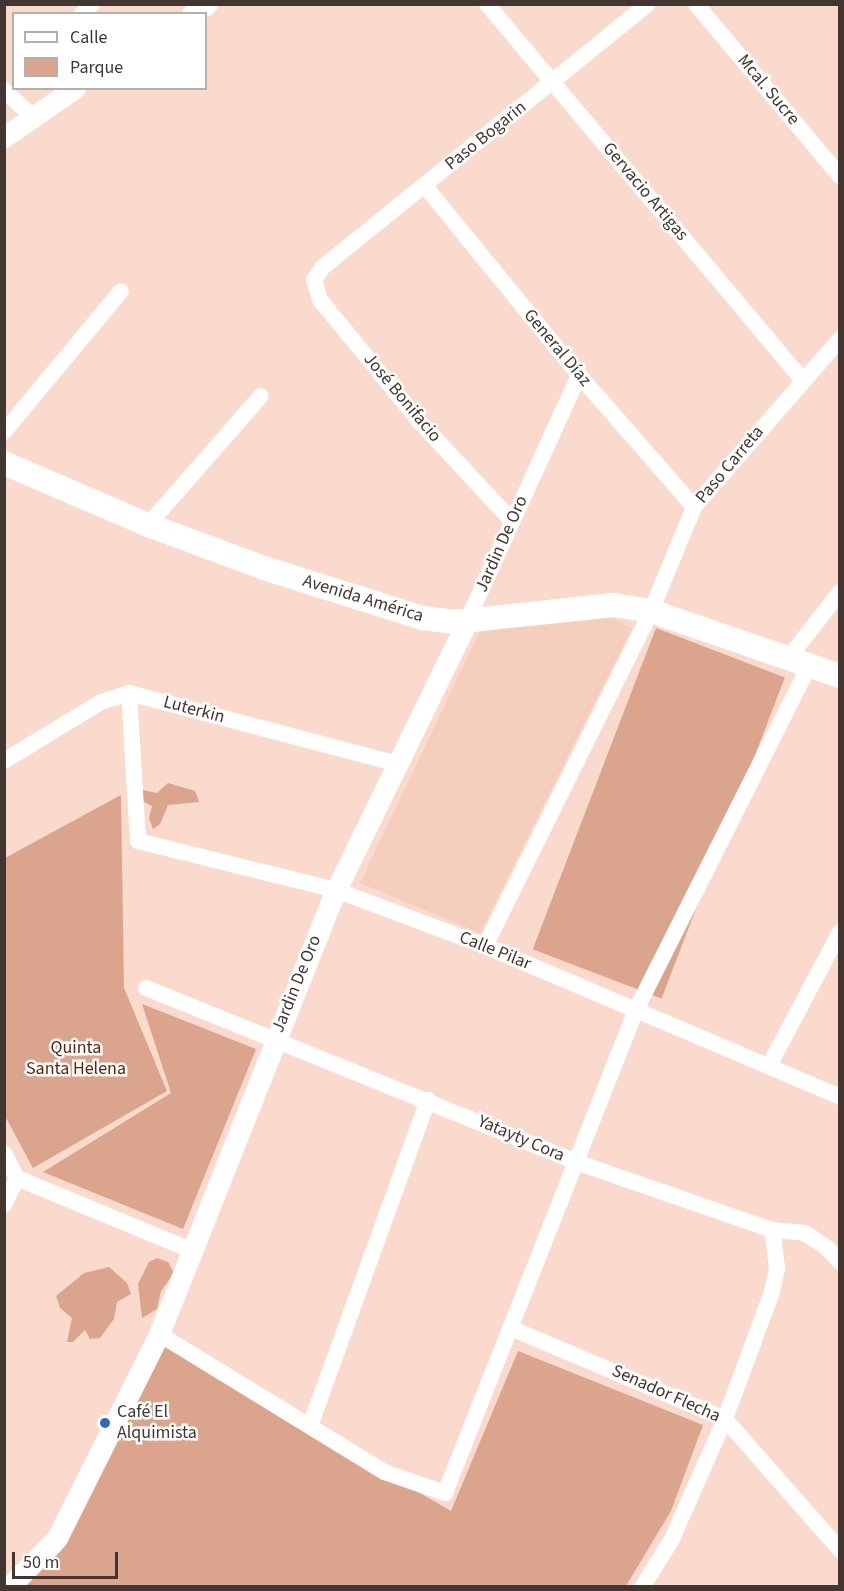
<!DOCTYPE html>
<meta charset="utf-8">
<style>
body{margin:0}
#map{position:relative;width:844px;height:1591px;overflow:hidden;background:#fadacc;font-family:"Source Sans 3",sans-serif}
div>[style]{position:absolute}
.built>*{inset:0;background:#f5cebd}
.green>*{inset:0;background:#dba48c;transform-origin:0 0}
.minor>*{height:16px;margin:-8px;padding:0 8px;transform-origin:8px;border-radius:8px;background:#fff}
.tertiary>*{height:21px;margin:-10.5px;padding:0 10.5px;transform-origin:10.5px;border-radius:10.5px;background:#fff}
.secondary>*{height:24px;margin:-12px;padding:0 12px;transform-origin:12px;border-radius:12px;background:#fff}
.dots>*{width:16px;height:16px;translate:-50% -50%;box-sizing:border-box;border:3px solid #fff;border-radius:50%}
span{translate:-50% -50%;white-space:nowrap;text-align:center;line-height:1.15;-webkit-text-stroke:5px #fff;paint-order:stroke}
.street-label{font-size:18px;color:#433631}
.park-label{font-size:18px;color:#58260b}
.poi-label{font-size:18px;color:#433631}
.left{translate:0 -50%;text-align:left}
.frame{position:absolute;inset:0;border:6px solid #433631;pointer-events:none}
.legend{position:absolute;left:12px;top:12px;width:195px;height:78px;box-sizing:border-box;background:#fff;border:2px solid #b4afad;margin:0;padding:8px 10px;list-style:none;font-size:18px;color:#433631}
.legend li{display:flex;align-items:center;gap:12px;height:30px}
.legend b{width:30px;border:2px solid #b4afad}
.scale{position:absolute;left:12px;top:1552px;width:106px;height:27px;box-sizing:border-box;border:3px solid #433631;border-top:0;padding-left:8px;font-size:18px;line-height:21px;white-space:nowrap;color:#433631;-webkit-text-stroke:4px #fff;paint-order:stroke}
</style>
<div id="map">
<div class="built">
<div style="clip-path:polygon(611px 618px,632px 628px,480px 933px,360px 883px,480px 631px)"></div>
</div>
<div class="green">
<div style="left:656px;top:628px;width:138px;height:344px;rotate:21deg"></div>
<div style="clip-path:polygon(168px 783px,195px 791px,199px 802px,168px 805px,160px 824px,153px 829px,149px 818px,152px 806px,142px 801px,143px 790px,157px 793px)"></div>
<div style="clip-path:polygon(121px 795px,124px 988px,167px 1091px,33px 1168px,5px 1116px,5px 858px)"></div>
<div style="clip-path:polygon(142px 1004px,256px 1049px,183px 1229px,43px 1172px,171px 1093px)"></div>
<div style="clip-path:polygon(157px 1258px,168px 1262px,174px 1273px,161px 1291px,157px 1309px,142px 1318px,138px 1284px,149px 1262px)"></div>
<div style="clip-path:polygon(109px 1267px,127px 1283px,131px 1294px,117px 1302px,114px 1319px,100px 1338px,90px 1339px,85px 1330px,73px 1342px,67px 1342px,72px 1318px,60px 1308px,56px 1296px,84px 1273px)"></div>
<div style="clip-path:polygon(164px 1346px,451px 1511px,518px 1351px,703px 1425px,671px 1511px,626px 1586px,26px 1586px,61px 1551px)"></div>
</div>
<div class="minor">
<div style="left:487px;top:4px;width:491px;rotate:50deg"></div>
<div style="left:696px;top:4px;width:224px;rotate:50.1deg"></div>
<div style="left:82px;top:14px;width:14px;rotate:-45deg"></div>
<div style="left:4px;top:90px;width:40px;rotate:43deg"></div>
<div style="left:424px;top:185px;width:245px;rotate:50.8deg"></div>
<div style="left:579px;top:375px;width:175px;rotate:48.9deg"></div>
<div style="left:4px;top:432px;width:183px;rotate:-50.3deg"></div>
<div style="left:512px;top:521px;width:135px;rotate:-132.9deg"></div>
<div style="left:420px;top:422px;width:158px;rotate:-129.3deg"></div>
<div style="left:320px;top:300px;width:21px;rotate:-107deg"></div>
<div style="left:314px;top:280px;width:16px;rotate:-55deg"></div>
<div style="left:323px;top:267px;width:418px;rotate:-39deg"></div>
<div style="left:148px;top:525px;width:171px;rotate:-48.8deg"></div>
<div style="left:467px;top:621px;width:270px;rotate:-65.5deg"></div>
<div style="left:790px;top:656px;width:81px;rotate:-52deg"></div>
<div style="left:129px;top:693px;width:148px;rotate:86.5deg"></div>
<div style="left:138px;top:841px;width:204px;rotate:13.9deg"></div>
<div style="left:336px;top:890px;width:159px;rotate:20.6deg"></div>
<div style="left:485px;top:946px;width:386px;rotate:23deg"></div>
<div style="left:4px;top:761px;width:114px;rotate:-31.3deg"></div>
<div style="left:101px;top:702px;width:29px;rotate:-18deg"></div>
<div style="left:129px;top:693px;width:277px;rotate:14.8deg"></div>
<div style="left:485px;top:946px;width:374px;rotate:-63.6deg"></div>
<div style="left:651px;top:611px;width:113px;rotate:-67.5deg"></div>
<div style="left:694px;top:507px;width:223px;rotate:-49deg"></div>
<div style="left:146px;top:988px;width:464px;rotate:22deg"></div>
<div style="left:576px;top:1162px;width:207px;rotate:19.1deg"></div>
<div style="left:772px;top:1230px;width:33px;rotate:5deg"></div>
<div style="left:805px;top:1233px;width:27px;rotate:34deg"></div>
<div style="left:827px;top:1248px;width:19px;rotate:47deg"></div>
<div style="left:769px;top:1066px;width:152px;rotate:-62.1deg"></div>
<div style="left:4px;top:1153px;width:28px;rotate:63deg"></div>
<div style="left:17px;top:1178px;width:191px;rotate:22.5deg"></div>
<div style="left:4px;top:1205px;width:30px;rotate:-64deg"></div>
<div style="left:513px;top:1329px;width:230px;rotate:23deg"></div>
<div style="left:725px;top:1419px;width:174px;rotate:48.7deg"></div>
<div style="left:159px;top:1334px;width:264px;rotate:31.5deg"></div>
<div style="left:384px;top:1472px;width:65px;rotate:19deg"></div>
<div style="left:445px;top:1493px;width:519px;rotate:-68.42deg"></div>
<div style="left:636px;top:1010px;width:387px;rotate:-63.3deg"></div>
<div style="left:310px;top:1426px;width:347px;rotate:-70.1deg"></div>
<div style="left:643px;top:1586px;width:55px;rotate:-58.3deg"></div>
<div style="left:672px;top:1539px;width:131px;rotate:-66.2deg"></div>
<div style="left:725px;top:1419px;width:135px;rotate:-69.7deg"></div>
<div style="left:772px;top:1292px;width:25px;rotate:-78deg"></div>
<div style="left:777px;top:1268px;width:38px;rotate:-97deg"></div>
</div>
<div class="tertiary">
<div style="left:192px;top:14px;width:18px;rotate:-34deg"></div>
<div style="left:4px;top:137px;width:86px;rotate:-34.6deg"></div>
<div style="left:10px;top:1586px;width:67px;rotate:-45.6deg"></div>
<div style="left:57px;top:1538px;width:228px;rotate:-63.4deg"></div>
<div style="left:159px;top:1334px;width:478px;rotate:-68.3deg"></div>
<div style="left:336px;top:890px;width:299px;rotate:-64deg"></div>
</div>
<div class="secondary">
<div style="left:4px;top:463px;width:157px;rotate:23.3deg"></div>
<div style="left:148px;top:525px;width:124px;rotate:20.3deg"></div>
<div style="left:264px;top:568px;width:167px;rotate:17.5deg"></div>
<div style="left:423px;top:618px;width:31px;rotate:7deg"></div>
<div style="left:454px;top:622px;width:160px;rotate:-6.1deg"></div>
<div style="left:613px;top:605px;width:38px;rotate:9deg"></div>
<div style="left:651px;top:611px;width:200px;rotate:19deg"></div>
</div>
<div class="dots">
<div style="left:105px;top:1423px;background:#296cbd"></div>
</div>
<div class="street-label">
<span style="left:768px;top:90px;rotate:50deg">Mcal. Sucre</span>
<span style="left:486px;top:136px;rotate:-39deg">Paso Bogarin</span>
<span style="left:645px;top:192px;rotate:50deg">Gervacio Artigas</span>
<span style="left:557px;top:348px;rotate:50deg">General Díaz</span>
<span style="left:402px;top:398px;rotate:50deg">José Bonifacio</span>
<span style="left:730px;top:465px;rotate:-50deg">Paso Carreta</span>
<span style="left:502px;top:544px;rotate:-66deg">Jardin De Oro</span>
<span style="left:363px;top:599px;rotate:17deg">Avenida América</span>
<span style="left:194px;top:710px;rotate:15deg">Luterkin</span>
<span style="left:495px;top:951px;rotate:22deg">Calle Pilar</span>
<span style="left:297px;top:984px;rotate:-68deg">Jardin De Oro</span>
<span style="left:521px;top:1139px;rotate:23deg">Yatayty Cora</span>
<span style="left:666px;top:1394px;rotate:24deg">Senador Flecha</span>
</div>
<div class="park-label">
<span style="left:76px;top:1059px">Quinta<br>Santa Helena</span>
</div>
<div class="poi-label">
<span class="left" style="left:117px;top:1423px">Café El<br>Alquimista</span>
</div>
<div class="frame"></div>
<ul class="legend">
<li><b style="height:8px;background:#fff"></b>Calle</li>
<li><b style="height:16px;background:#dba48c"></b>Parque</li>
</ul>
<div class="scale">50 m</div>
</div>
